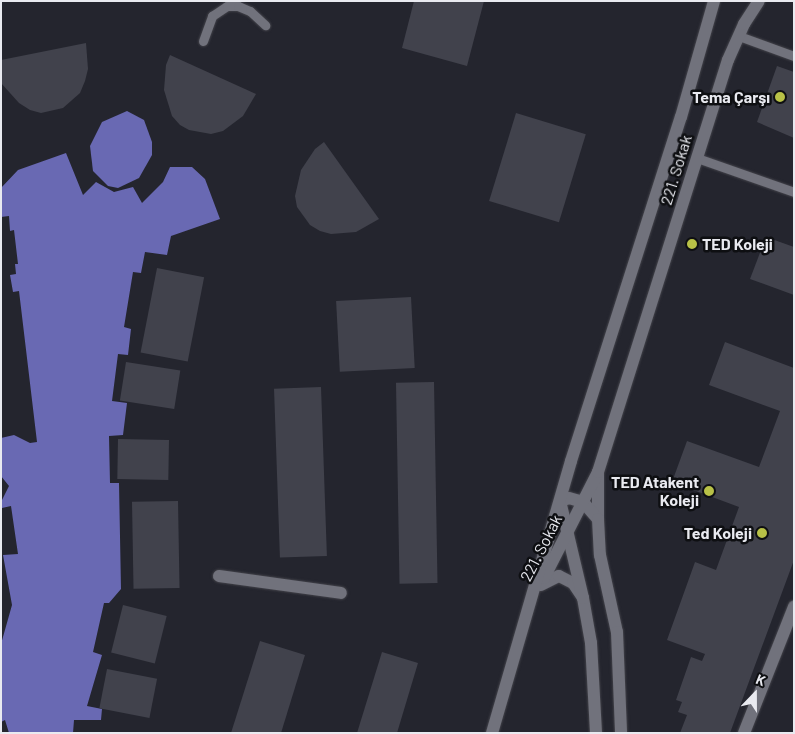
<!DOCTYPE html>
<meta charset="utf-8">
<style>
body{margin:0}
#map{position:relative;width:795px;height:734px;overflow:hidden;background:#24252e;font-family:Barlow,sans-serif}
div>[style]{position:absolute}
.water>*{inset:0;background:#6969b3}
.building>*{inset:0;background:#41424c;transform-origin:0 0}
.roads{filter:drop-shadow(0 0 1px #43434a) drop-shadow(0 0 1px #43434a)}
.service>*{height:9px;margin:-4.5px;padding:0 4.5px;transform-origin:4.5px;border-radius:4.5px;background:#71727c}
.minor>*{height:12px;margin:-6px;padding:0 6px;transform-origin:6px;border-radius:6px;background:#71727c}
.tertiary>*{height:12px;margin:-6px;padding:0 6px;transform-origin:6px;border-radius:6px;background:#71727c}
.dots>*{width:14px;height:14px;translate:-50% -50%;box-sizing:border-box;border:2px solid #0e0f12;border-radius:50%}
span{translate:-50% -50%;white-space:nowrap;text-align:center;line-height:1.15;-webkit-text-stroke:5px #0e0f12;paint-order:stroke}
.poi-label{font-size:16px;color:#e9eaf0;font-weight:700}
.right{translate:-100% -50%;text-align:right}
.left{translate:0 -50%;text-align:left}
.street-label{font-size:16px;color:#e9eaf0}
.frame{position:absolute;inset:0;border:2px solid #e9eaf0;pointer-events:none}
.north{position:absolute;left:730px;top:669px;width:50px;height:50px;-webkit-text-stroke:4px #0e0f12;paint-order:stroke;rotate:22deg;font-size:14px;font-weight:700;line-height:20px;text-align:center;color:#e9eaf0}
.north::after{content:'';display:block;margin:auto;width:18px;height:22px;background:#e9eaf0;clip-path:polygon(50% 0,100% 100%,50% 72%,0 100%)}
</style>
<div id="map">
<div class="water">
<div style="clip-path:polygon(127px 111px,144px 120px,152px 142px,152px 155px,139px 178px,118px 188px,108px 186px,93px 171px,90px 146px,102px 122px)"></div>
<div style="clip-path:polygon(66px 153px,83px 195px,96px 182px,114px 192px,133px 187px,142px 203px,163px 182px,170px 167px,192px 167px,205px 179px,220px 219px,171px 236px,167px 255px,145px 252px,141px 273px,133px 272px,124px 327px,131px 329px,128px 355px,118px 354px,112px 401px,127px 403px,123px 435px,109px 436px,110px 483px,119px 483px,121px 589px,109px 603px,104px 603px,93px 652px,102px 655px,87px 706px,102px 709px,101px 720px,74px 720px,73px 733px,9px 733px,5px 720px,1px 722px,1px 644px,12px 605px,3px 555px,18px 554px,11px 506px,2px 508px,1px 502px,9px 486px,1px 476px,1px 438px,14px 435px,30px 443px,37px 442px,19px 291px,13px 292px,10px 275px,16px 274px,15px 264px,18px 264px,14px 230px,10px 231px,9px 216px,1px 217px,1px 188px,18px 170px)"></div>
</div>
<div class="building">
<div style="clip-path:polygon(414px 1px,484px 1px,467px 66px,402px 48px)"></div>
<div style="clip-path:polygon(86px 43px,88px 69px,85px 81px,80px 93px,63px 108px,41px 113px,30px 110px,19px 103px,1px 83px,1px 60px)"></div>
<div style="clip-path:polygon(170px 55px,256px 94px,243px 116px,223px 131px,211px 134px,189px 130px,180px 125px,172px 116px,164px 90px,166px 65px)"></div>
<div style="clip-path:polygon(777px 66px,794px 72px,794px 138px,757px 122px)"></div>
<div style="left:516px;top:113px;width:73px;height:92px;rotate:17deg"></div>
<div style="clip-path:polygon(324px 142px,379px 219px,356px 232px,331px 234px,320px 231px,310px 225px,297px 207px,295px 196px,301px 170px,315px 149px)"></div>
<div style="clip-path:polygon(766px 237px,794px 247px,794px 295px,750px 279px)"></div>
<div style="left:157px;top:268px;width:48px;height:86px;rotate:11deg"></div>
<div style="left:411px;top:297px;width:71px;height:75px;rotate:87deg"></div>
<div style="clip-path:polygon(725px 342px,794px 368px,794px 560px,730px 733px,680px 733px,687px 715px,678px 712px,682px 702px,676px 700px,691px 657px,702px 661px,705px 654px,667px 640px,695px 562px,716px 570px,739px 507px,672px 482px,687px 441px,759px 467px,780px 411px,709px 385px)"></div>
<div style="left:126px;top:362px;width:55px;height:39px;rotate:9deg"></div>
<div style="left:434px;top:382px;width:201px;height:38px;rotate:89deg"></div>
<div style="left:321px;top:387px;width:169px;height:47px;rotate:88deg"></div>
<div style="left:118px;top:439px;width:51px;height:40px;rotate:1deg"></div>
<div style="left:178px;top:501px;width:87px;height:46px;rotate:89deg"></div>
<div style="left:123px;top:605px;width:45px;height:49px;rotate:14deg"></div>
<div style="clip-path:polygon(260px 641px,305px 655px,281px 733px,231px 733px)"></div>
<div style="clip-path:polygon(382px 652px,418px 663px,397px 733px,357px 733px)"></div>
<div style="left:107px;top:669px;width:51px;height:40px;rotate:11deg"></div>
</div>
<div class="roads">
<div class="service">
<div style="left:739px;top:36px;width:59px;rotate:20deg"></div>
<div style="left:203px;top:41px;width:27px;rotate:-70deg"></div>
<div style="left:212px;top:16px;width:18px;rotate:-34deg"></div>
<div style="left:227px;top:6px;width:11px"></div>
<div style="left:238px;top:6px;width:13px;rotate:23deg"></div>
<div style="left:250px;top:11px;width:21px;rotate:43deg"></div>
<div style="left:697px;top:158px;width:103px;rotate:19.3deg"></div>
</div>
<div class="minor">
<div style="left:598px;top:519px;width:47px;rotate:-90deg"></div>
<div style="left:219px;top:576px;width:123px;rotate:7.9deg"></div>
<div style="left:541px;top:585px;width:20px;rotate:-27deg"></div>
<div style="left:559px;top:576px;width:16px;rotate:27deg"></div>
<div style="left:573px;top:583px;width:18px;rotate:56deg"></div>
<div style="left:583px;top:598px;width:46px;rotate:79.9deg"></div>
<div style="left:591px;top:643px;width:90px;rotate:86.8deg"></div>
<div style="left:583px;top:598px;width:100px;rotate:-103.3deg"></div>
<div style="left:560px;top:501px;width:9px;rotate:-18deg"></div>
<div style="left:569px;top:498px;width:15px;rotate:16deg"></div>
<div style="left:583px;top:502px;width:23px;rotate:49deg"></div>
<div style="left:598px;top:519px;width:36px;rotate:87deg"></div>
<div style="left:600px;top:555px;width:79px;rotate:77.6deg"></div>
<div style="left:617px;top:632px;width:101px;rotate:87.7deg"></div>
<div style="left:744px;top:733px;width:136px;rotate:-68.4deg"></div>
</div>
<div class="tertiary">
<div style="left:544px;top:578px;width:119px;rotate:-63deg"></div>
<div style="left:598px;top:472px;width:432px;rotate:-72.5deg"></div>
<div style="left:728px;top:60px;width:39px;rotate:-66deg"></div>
<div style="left:744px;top:24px;width:27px;rotate:-57deg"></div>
<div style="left:492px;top:733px;width:283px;rotate:-73.8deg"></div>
<div style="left:571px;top:461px;width:361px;rotate:-72.3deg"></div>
<div style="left:681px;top:117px;width:121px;rotate:-74.1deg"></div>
</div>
</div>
<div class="dots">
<div style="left:780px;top:97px;background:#b8c147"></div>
<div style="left:692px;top:244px;background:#b8c147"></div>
<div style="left:709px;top:491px;background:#b8c147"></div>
<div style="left:762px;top:533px;background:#b8c147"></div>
</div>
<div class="poi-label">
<span class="right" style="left:770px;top:97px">Tema Çarşı</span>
<span class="left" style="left:702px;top:244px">TED Koleji</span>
<span class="right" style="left:699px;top:491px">TED Atakent<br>Koleji</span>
<span class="right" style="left:752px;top:533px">Ted Koleji</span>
</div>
<div class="street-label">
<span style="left:676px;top:170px;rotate:-73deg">221. Sokak</span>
<span style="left:541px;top:548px;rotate:-63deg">221. Sokak</span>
</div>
<div class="frame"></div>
<div class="north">K</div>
</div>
